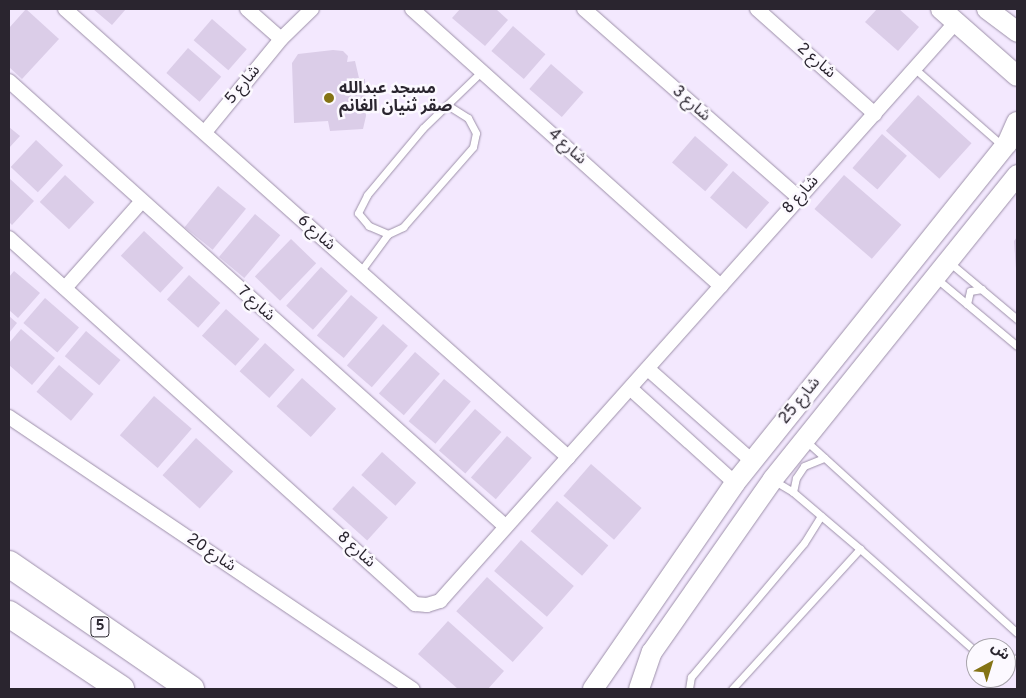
<!DOCTYPE html>
<meta charset="utf-8">
<style>
body{margin:0}
#map{position:relative;width:1026px;height:698px;overflow:hidden;background:#f3e8fe;font-family:Overpass,"Noto Sans Arabic",sans-serif}
div>[style]{position:absolute}
.building>*{inset:0;background:#dbcde8;transform-origin:0 0}
.roads{filter:drop-shadow(0 0 1px #9d90a9) drop-shadow(0 0 1px #9d90a9)}
.lane>*{height:7px;margin:-3.5px;padding:0 3.5px;transform-origin:3.5px;border-radius:3.5px;background:#fff}
.street>*{height:14px;margin:-7px;padding:0 7px;transform-origin:7px;border-radius:7px;background:#fff}
.secondary>*{height:20px;margin:-10px;padding:0 10px;transform-origin:10px;border-radius:10px;background:#fff}
.highway>*{height:26px;margin:-13px;padding:0 13px;transform-origin:13px;border-radius:13px;background:#fff}
.dots>*{width:14px;height:14px;translate:-50% -50%;box-sizing:border-box;border:2px solid #fcf9ff;border-radius:50%}
span{translate:-50% -50%;white-space:nowrap;text-align:center;line-height:1.15;-webkit-text-stroke:5px #fcf9ff;paint-order:stroke}
.shield-label span{padding:1px 4px;background:#fcf9ff;border:1px solid;border-radius:4px;-webkit-text-stroke-width:0}
.shield-label{font-size:15px;color:#2a252f;font-weight:700}
.street-label{font-size:16px;color:#2a252f}
.poi-label{font-size:16px;color:#2a252f;font-weight:700}
.left{translate:0 -50%;text-align:left}
.frame{position:absolute;inset:0;border:10px solid #2a252f;pointer-events:none}
.north{position:absolute;left:966px;top:638px;width:50px;height:50px;box-sizing:border-box;background:#fcf9ff;border:1px solid #a8a4ac;border-radius:50%;rotate:39deg;font-size:14px;font-weight:700;line-height:20px;text-align:center;color:#2a252f}
.north::after{content:'';display:block;margin:auto;width:18px;height:22px;background:#847315;clip-path:polygon(50% 0,100% 100%,50% 72%,0 100%)}
</style>
<div id="map">
<div class="building">
<div style="clip-path:polygon(26px 9px,59px 39px,22px 79px,9px 67px,9px 28px)"></div>
<div style="clip-path:polygon(93px 9px,126px 9px,112px 25px)"></div>
<div style="clip-path:polygon(460px 9px,496px 9px,508px 20px,485px 46px,452px 18px)"></div>
<div style="clip-path:polygon(877px 9px,899px 9px,919px 27px,898px 51px,865px 22px)"></div>
<div style="left:212px;top:19px;width:46px;height:28px;rotate:41deg"></div>
<div style="left:513px;top:26px;width:43px;height:33px;rotate:41deg"></div>
<div style="left:188px;top:48px;width:44px;height:33px;rotate:41deg"></div>
<div style="clip-path:polygon(333px 50px,343px 51px,348px 56px,347px 62px,355px 61px,359px 78px,365px 79px,366px 116px,363px 129px,330px 131px,328px 121px,294px 123px,292px 63px,298px 54px)"></div>
<div style="left:551px;top:64px;width:43px;height:33px;rotate:41deg"></div>
<div style="left:918px;top:95px;width:72px;height:48px;rotate:42deg"></div>
<div style="clip-path:polygon(9px 127px,20px 136px,9px 148px)"></div>
<div style="left:882px;top:134px;width:33px;height:45px;rotate:41deg"></div>
<div style="left:695px;top:136px;width:44px;height:35px;rotate:41deg"></div>
<div style="left:36px;top:140px;width:37px;height:37px;rotate:43deg"></div>
<div style="left:733px;top:171px;width:48px;height:35px;rotate:41deg"></div>
<div style="left:65px;top:175px;width:40px;height:37px;rotate:43deg"></div>
<div style="left:844px;top:175px;width:76px;height:45px;rotate:41deg"></div>
<div style="clip-path:polygon(9px 178px,34px 201px,12px 225px,9px 222px)"></div>
<div style="left:218px;top:186px;width:36px;height:53px;rotate:39deg"></div>
<div style="left:255px;top:214px;width:33px;height:56px;rotate:40deg"></div>
<div style="left:144px;top:231px;width:54px;height:34px;rotate:43deg"></div>
<div style="clip-path:polygon(1017px 237px,1017px 269px,1016px 269px,1014px 241px)"></div>
<div style="left:291px;top:239px;width:35px;height:52px;rotate:44deg"></div>
<div style="left:321px;top:267px;width:36px;height:52px;rotate:42deg"></div>
<div style="clip-path:polygon(14px 271px,40px 293px,18px 318px,9px 310px,9px 277px)"></div>
<div style="left:189px;top:275px;width:42px;height:33px;rotate:42deg"></div>
<div style="left:351px;top:295px;width:35px;height:53px;rotate:40deg"></div>
<div style="left:45px;top:298px;width:45px;height:33px;rotate:41deg"></div>
<div style="left:226px;top:309px;width:45px;height:36px;rotate:42deg"></div>
<div style="clip-path:polygon(9px 316px,17px 323px,9px 333px)"></div>
<div style="left:383px;top:324px;width:33px;height:55px;rotate:41deg"></div>
<div style="clip-path:polygon(21px 329px,55px 358px,32px 385px,9px 365px,9px 343px)"></div>
<div style="left:86px;top:331px;width:45px;height:33px;rotate:40deg"></div>
<div style="left:265px;top:343px;width:40px;height:38px;rotate:42deg"></div>
<div style="left:415px;top:352px;width:33px;height:55px;rotate:41deg"></div>
<div style="left:59px;top:365px;width:45px;height:35px;rotate:40deg"></div>
<div style="left:302px;top:378px;width:46px;height:38px;rotate:42deg"></div>
<div style="left:444px;top:379px;width:35px;height:55px;rotate:40deg"></div>
<div style="left:154px;top:396px;width:50px;height:52px;rotate:41deg"></div>
<div style="left:475px;top:409px;width:35px;height:55px;rotate:41deg"></div>
<div style="left:507px;top:436px;width:33px;height:55px;rotate:41deg"></div>
<div style="left:196px;top:438px;width:50px;height:50px;rotate:42deg"></div>
<div style="left:382px;top:452px;width:46px;height:31px;rotate:42deg"></div>
<div style="left:591px;top:464px;width:67px;height:42px;rotate:41deg"></div>
<div style="left:353px;top:486px;width:47px;height:31px;rotate:42deg"></div>
<div style="left:557px;top:501px;width:68px;height:40px;rotate:41deg"></div>
<div style="left:521px;top:540px;width:70px;height:41px;rotate:41deg"></div>
<div style="left:487px;top:577px;width:76px;height:46px;rotate:42deg"></div>
<div style="clip-path:polygon(448px 621px,504px 671px,488px 689px,458px 689px,418px 654px)"></div>
</div>
<div class="roads">
<div class="lane">
<div style="left:915px;top:69px;width:118px;rotate:41.2deg"></div>
<div style="left:388px;top:234px;width:21px;rotate:-157deg"></div>
<div style="left:369px;top:226px;width:17px;rotate:-130deg"></div>
<div style="left:358px;top:213px;width:20px;rotate:-63deg"></div>
<div style="left:367px;top:195px;width:87px;rotate:-50.1deg"></div>
<div style="left:423px;top:128px;width:82px;rotate:-44deg"></div>
<div style="left:949px;top:262px;width:89px;rotate:40deg"></div>
<div style="left:360px;top:272px;width:47px;rotate:-53.6deg"></div>
<div style="left:388px;top:234px;width:17px;rotate:-25deg"></div>
<div style="left:403px;top:227px;width:106px;rotate:-48.8deg"></div>
<div style="left:473px;top:147px;width:14px;rotate:-78deg"></div>
<div style="left:476px;top:133px;width:17px;rotate:-118deg"></div>
<div style="left:468px;top:118px;width:22px;rotate:-148deg"></div>
<div style="left:937px;top:279px;width:104px;rotate:39.9deg"></div>
<div style="left:967px;top:304px;width:13px;rotate:-77deg"></div>
<div style="left:970px;top:291px;width:12px;rotate:-9deg"></div>
<div style="left:805px;top:440px;width:287px;rotate:42.3deg"></div>
<div style="left:773px;top:480px;width:23px;rotate:31deg"></div>
<div style="left:793px;top:492px;width:88px;rotate:40.4deg"></div>
<div style="left:860px;top:549px;width:155px;rotate:41.6deg"></div>
<div style="left:793px;top:492px;width:14px;rotate:-78deg"></div>
<div style="left:796px;top:478px;width:14px;rotate:-56deg"></div>
<div style="left:804px;top:466px;width:22px;rotate:-22deg"></div>
<div style="left:1006px;top:664px;width:13px;rotate:-29deg"></div>
<div style="left:689px;top:689px;width:12px;rotate:-81deg"></div>
<div style="left:691px;top:677px;width:175px;rotate:-49.9deg"></div>
<div style="left:804px;top:543px;width:32px;rotate:-58deg"></div>
<div style="left:732px;top:689px;width:190px;rotate:-47.6deg"></div>
</div>
<div class="street">
<div style="left:65px;top:9px;width:674px;rotate:41.69deg"></div>
<div style="left:247px;top:9px;width:45px;rotate:41.4deg"></div>
<div style="left:412px;top:9px;width:415px;rotate:41.9deg"></div>
<div style="left:584px;top:9px;width:286px;rotate:41.3deg"></div>
<div style="left:757px;top:9px;width:158px;rotate:41.7deg"></div>
<div style="left:9px;top:81px;width:666px;rotate:41.9deg"></div>
<div style="left:205px;top:132px;width:120px;rotate:-50.7deg"></div>
<div style="left:281px;top:39px;width:43px;rotate:-44.1deg"></div>
<div style="left:9px;top:238px;width:547px;rotate:42.03deg"></div>
<div style="left:415px;top:604px;width:12px;rotate:5deg"></div>
<div style="left:427px;top:605px;width:14px;rotate:-17deg"></div>
<div style="left:440px;top:601px;width:776px;rotate:-48.29deg"></div>
<div style="left:65px;top:288px;width:115px;rotate:-48.5deg"></div>
<div style="left:648px;top:369px;width:139px;rotate:41.5deg"></div>
<div style="left:631px;top:389px;width:140px;rotate:42.1deg"></div>
<div style="left:9px;top:417px;width:487px;rotate:34deg"></div>
</div>
<div class="secondary">
<div style="left:941px;top:9px;width:101px;rotate:41.4deg"></div>
<div style="left:987px;top:9px;width:38px;rotate:37deg"></div>
<div style="left:593px;top:689px;width:250px;rotate:-55.4deg"></div>
<div style="left:735px;top:483px;width:435px;rotate:-51.3deg"></div>
<div style="left:1007px;top:144px;width:24px;rotate:-66deg"></div>
<div style="left:639px;top:689px;width:39px;rotate:-71deg"></div>
<div style="left:652px;top:652px;width:211px;rotate:-55deg"></div>
<div style="left:773px;top:479px;width:390px;rotate:-51.2deg"></div>
</div>
<div class="highway">
<div style="left:9px;top:564px;width:221px;rotate:34.5deg"></div>
<div style="left:9px;top:614px;width:135px;rotate:33.8deg"></div>
</div>
</div>
<div class="dots">
<div style="left:329px;top:98px;background:#847315"></div>
</div>
<div class="shield-label">
<span style="left:100px;top:627px">5</span>
</div>
<div class="street-label">
<span style="left:816px;top:61px;rotate:41deg">شارع 2</span>
<span style="left:243px;top:85px;rotate:-50deg">شارع 5</span>
<span style="left:691px;top:104px;rotate:41deg">شارع 3</span>
<span style="left:567px;top:147px;rotate:42deg">شارع 4</span>
<span style="left:801px;top:195px;rotate:-48deg">شارع 8</span>
<span style="left:316px;top:233px;rotate:42deg">شارع 6</span>
<span style="left:256px;top:304px;rotate:42deg">شارع 7</span>
<span style="left:800px;top:401px;rotate:-51deg">شارع 25</span>
<span style="left:356px;top:550px;rotate:42deg">شارع 8</span>
<span style="left:211px;top:553px;rotate:34deg">شارع 20</span>
</div>
<div class="poi-label">
<span class="left" style="left:339px;top:98px">مسجد عبدالله<br>صقر ثنيان الغانم</span>
</div>
<div class="frame"></div>
<div class="north">ش</div>
</div>
